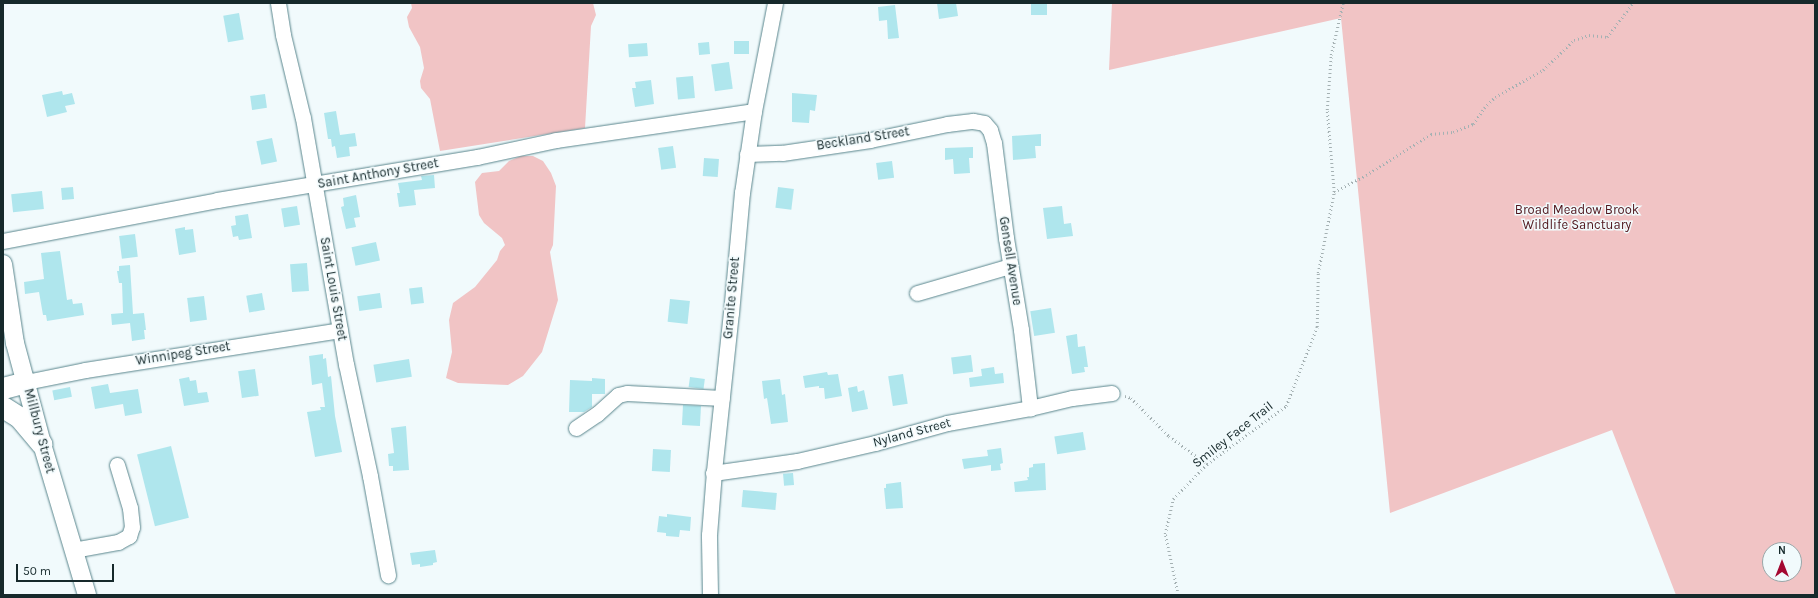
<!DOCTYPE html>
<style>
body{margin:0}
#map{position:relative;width:1818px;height:598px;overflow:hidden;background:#f1fafc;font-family:Karla,sans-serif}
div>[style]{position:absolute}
.green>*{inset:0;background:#f1c4c5}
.building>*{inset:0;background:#afe6ed;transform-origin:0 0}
.path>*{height:2.5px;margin-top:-1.25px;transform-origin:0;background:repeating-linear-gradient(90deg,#a5b1b3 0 1px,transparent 0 4px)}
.roads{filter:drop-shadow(0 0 1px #5a868d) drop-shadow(0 0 1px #5a868d)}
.minor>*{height:15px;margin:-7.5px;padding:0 7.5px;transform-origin:7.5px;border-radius:7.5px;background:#fff}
.major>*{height:18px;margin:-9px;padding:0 9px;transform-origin:9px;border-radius:9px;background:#fff}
.highway>*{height:21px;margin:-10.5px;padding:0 10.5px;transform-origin:10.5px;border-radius:10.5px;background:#fff}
span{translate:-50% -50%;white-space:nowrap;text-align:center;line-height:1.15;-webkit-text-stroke:3px #f1fafc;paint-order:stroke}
.street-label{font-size:13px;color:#16292b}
.park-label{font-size:13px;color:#51161d}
.frame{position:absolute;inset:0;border:4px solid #16292b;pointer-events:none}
.north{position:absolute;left:1762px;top:542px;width:40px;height:40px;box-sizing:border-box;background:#f1fafc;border:1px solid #99a6a8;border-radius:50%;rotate:0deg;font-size:11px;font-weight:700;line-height:16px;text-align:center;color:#16292b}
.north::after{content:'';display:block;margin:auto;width:14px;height:18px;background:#a40831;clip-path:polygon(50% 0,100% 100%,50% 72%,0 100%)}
.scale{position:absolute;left:16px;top:564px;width:98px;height:18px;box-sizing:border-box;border:2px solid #16292b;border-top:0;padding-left:5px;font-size:12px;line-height:14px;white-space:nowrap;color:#16292b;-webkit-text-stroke:3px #f1fafc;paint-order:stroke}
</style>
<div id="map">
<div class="green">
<div style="clip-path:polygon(411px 3px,593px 3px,596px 15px,591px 26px,585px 128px,440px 151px,430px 99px,421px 88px,420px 81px,424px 68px,420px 47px,409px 27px,407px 17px,412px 8px)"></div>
<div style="clip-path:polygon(evenodd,1112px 3px,1815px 3px,1815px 595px,1676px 595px,1612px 430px,1390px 513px,1341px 18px,1109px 70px,1112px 3px,1770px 550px,1794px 550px,1794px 574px,1770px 574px,1770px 550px)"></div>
<div style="clip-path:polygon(521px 156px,533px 156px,543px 161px,551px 173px,556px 186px,553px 245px,550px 252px,558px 300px,542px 352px,523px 376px,508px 385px,458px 383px,446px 378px,452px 352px,449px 320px,453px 303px,475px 287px,497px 260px,500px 251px,505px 245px,502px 238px,484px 223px,479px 215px,475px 182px,482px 173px,499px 171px,509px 161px)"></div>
</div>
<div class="building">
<div style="clip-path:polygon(937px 3px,956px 3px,958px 16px,939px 19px)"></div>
<div style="left:1031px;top:3px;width:16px;height:12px"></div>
<div style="clip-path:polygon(895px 5px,899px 38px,888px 39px,887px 20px,879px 21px,878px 7px)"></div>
<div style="left:239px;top:13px;width:27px;height:16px;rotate:80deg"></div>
<div style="left:749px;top:41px;width:13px;height:15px;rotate:90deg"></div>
<div style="left:709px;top:42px;width:12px;height:11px;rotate:85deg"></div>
<div style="left:647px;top:43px;width:13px;height:19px;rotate:86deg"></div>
<div style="left:729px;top:62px;width:27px;height:18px;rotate:82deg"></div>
<div style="left:693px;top:76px;width:22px;height:17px;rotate:85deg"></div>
<div style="clip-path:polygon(651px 80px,654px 104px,635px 107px,632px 88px,636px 88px,635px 82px)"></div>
<div style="clip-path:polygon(62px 91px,63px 95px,72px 93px,75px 104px,65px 106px,67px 112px,47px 117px,42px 95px)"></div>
<div style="clip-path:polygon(792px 93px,817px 95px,815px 111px,810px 110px,809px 123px,792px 122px)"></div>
<div style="left:265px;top:94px;width:14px;height:15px;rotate:82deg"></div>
<div style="clip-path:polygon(336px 111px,340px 135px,355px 133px,357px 146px,349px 147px,350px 156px,337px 158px,335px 146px,332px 147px,331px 139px,328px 139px,324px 113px)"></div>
<div style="clip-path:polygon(1041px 134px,1041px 146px,1035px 146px,1036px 158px,1013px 160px,1012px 136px)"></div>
<div style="left:272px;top:138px;width:24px;height:16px;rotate:78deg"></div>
<div style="left:673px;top:146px;width:22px;height:15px;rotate:82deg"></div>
<div style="clip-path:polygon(973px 147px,973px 158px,969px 158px,970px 173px,954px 174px,953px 159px,945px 160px,945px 148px)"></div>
<div style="left:704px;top:158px;width:15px;height:18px;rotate:4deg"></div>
<div style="left:892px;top:161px;width:17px;height:16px;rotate:83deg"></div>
<div style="clip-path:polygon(434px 175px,435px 188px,414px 190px,416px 205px,399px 207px,397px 193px,400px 193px,398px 183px,422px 180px,421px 176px)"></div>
<div style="left:73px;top:187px;width:12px;height:12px;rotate:85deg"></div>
<div style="left:778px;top:187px;width:16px;height:21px;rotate:7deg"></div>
<div style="left:42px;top:191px;width:18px;height:31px;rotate:84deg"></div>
<div style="clip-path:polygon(356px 195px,360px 217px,354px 218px,356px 227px,346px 229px,341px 207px,344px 206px,343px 198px)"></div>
<div style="left:297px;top:206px;width:19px;height:16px;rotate:81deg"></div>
<div style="clip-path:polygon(1062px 206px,1064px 224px,1071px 223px,1073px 236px,1047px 239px,1043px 208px)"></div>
<div style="clip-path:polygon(248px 214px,252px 238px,239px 240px,238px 236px,233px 237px,231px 226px,236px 225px,235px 216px)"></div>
<div style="clip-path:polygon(185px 227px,185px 230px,193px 229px,196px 252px,179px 255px,175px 229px)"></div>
<div style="left:135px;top:234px;width:23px;height:16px;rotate:83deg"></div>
<div style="left:376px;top:242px;width:19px;height:25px;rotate:78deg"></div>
<div style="clip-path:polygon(60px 251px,67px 300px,72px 299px,73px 304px,82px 303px,84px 315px,47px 321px,46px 315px,43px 315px,39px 292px,25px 294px,24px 282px,44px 279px,41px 253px)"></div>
<div style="left:307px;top:263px;width:28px;height:17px;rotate:86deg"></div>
<div style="clip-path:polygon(130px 265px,133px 314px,144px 313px,146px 330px,144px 330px,145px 339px,132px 341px,130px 323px,112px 325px,111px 314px,123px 313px,122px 283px,119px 283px,117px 271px,119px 271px,119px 266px)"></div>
<div style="left:422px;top:287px;width:16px;height:13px;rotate:83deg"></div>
<div style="left:262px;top:293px;width:17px;height:16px;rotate:80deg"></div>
<div style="left:380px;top:293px;width:15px;height:23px;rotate:82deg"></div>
<div style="left:204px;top:296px;width:24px;height:17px;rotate:83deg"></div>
<div style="left:670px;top:299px;width:20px;height:23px;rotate:6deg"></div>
<div style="left:1051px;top:308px;width:25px;height:21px;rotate:81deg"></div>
<div style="clip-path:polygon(1077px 334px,1078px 347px,1085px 346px,1088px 367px,1084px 367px,1085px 372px,1072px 374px,1066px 336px)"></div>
<div style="clip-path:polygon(323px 354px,323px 359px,326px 358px,328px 377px,331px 376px,335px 416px,342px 452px,315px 457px,307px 412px,321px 410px,320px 407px,325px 407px,322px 383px,312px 385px,309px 356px)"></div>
<div style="left:971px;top:355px;width:17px;height:20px;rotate:83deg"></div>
<div style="left:409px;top:359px;width:18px;height:36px;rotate:81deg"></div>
<div style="clip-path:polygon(994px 367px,995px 374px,1003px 373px,1004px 383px,970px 387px,969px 378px,982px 376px,981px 369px)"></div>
<div style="left:255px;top:369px;width:27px;height:17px;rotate:82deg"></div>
<div style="clip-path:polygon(827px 372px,828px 375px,838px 374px,842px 396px,825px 399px,824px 388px,819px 388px,819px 386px,805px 388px,803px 376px)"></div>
<div style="left:903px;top:374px;width:30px;height:15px;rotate:81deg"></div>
<div style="clip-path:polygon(189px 377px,190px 381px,196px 380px,198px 393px,207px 392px,209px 402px,184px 406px,179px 379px)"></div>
<div style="left:690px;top:377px;width:15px;height:10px;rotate:8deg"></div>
<div style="clip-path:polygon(592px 378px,605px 379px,605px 394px,592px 394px,592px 407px,584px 412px,569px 412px,570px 380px,592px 381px)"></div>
<div style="clip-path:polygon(780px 379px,782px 395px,785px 394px,788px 422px,771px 424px,767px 398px,764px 399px,762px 381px)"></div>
<div style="clip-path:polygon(108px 384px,110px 393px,138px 389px,142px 413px,125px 416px,123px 404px,95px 409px,91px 387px)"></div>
<div style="clip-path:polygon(857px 386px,858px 392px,864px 390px,868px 409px,852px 412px,848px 388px)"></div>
<div style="left:70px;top:387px;width:10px;height:18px;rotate:79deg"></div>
<div style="left:683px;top:405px;width:18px;height:20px;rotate:3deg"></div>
<div style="clip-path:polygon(406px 426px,409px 470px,393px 471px,393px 466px,389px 466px,388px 454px,394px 453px,391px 428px)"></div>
<div style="left:1083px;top:432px;width:18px;height:29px;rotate:81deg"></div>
<div style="left:171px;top:446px;width:74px;height:35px;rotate:76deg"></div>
<div style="clip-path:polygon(1001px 448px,1003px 463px,1000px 464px,1001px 470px,991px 471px,991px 465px,964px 469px,962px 459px,988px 456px,987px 450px)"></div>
<div style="left:653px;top:449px;width:18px;height:22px;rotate:3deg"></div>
<div style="clip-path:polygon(1045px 463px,1046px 490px,1015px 492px,1014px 482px,1028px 480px,1027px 477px,1029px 477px,1029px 468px,1033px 467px,1033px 464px)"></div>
<div style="left:793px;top:473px;width:12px;height:10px;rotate:85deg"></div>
<div style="clip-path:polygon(901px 482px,903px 508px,886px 509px,884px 488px,886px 488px,886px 484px)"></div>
<div style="left:743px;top:490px;width:34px;height:17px;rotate:5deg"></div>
<div style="clip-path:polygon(667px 514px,691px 517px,690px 531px,680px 530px,679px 537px,666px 536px,666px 533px,657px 532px,659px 516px,667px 517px)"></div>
<div style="clip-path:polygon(435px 550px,437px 562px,433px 563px,433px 565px,420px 567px,420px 564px,412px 565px,410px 553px)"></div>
</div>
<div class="path">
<div style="left:1334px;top:192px;width:36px;rotate:-28deg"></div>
<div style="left:1366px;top:175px;width:77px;rotate:-32.2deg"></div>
<div style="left:1431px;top:134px;width:22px;rotate:-5deg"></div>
<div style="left:1453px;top:132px;width:22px;rotate:-22deg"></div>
<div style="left:1473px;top:124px;width:19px;rotate:-55deg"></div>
<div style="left:1484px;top:108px;width:16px;rotate:-45deg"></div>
<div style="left:1495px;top:97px;width:55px;rotate:-29.4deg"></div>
<div style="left:1543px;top:70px;width:43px;rotate:-44.1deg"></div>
<div style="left:1574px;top:40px;width:16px;rotate:-18deg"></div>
<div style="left:1589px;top:35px;width:18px;rotate:6deg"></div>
<div style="left:1607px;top:37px;width:43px;rotate:-52.6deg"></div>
<div style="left:1125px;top:396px;width:6px;rotate:18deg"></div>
<div style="left:1131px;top:398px;width:54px;rotate:45deg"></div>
<div style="left:1169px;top:436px;width:47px;rotate:36.4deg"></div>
<div style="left:1178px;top:595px;width:62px;rotate:-102deg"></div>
<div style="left:1165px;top:534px;width:36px;rotate:-77deg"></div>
<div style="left:1173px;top:499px;width:49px;rotate:-45.8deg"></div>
<div style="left:1207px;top:464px;width:98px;rotate:-36.3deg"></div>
<div style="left:1286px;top:406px;width:85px;rotate:-68.6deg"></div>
<div style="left:1317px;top:327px;width:54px;rotate:-88.9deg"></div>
<div style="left:1318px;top:273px;width:83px;rotate:-78.8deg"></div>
<div style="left:1334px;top:192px;width:82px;rotate:-94.9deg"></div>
<div style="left:1327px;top:110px;width:55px;rotate:-85.8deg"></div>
<div style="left:1331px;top:55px;width:53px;rotate:-77deg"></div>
</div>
<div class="roads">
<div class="minor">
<div style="left:278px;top:3px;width:32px;rotate:81deg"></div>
<div style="left:283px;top:35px;width:85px;rotate:76.5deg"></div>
<div style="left:303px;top:118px;width:250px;rotate:80.1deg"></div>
<div style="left:346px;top:364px;width:115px;rotate:77.9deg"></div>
<div style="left:370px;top:476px;width:101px;rotate:79.7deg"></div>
<div style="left:747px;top:154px;width:35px;rotate:-2deg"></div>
<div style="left:782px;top:153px;width:89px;rotate:-8.4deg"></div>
<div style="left:870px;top:140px;width:79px;rotate:-11.7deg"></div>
<div style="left:947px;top:124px;width:26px;rotate:-7deg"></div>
<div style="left:973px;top:121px;width:11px;rotate:10deg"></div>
<div style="left:984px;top:123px;width:9px;rotate:49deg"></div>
<div style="left:990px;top:130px;width:14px;rotate:73deg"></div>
<div style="left:994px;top:143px;width:96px;rotate:82.8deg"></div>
<div style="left:1006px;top:238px;width:93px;rotate:80.7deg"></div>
<div style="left:1021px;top:330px;width:79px;rotate:83.4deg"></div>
<div style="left:3px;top:241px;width:218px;rotate:-10.8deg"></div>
<div style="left:217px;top:200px;width:264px;rotate:-9.4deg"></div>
<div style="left:477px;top:157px;width:81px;rotate:-12.1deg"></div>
<div style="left:556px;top:140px;width:200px;rotate:-8.3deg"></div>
<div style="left:917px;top:293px;width:97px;rotate:-16.2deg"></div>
<div style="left:26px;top:382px;width:60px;rotate:-11.5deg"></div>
<div style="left:85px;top:370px;width:258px;rotate:-8.9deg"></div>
<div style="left:576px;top:428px;width:25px;rotate:-34deg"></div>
<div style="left:597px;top:414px;width:28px;rotate:-42deg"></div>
<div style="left:618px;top:395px;width:9px;rotate:-13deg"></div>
<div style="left:627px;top:393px;width:95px;rotate:3deg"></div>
<div style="left:713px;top:473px;width:85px;rotate:-8.1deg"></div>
<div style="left:797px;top:461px;width:80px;rotate:-13deg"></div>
<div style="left:875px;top:443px;width:75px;rotate:-15.5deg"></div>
<div style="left:947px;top:423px;width:84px;rotate:-10.2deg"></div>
<div style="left:1030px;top:408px;width:43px;rotate:-13.4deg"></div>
<div style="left:1072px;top:398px;width:40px;rotate:-7.1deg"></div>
<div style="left:73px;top:550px;width:46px;rotate:-10.1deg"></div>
<div style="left:118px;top:542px;width:13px;rotate:-29deg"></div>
<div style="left:129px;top:536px;width:9px;rotate:-72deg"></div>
<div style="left:132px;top:527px;width:19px;rotate:-96deg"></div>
<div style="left:130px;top:508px;width:45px;rotate:-106.8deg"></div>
<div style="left:710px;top:595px;width:60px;rotate:-91deg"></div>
<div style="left:709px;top:535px;width:64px;rotate:-85.5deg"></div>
<div style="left:714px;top:471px;width:159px;rotate:-83.9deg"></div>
<div style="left:731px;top:313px;width:121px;rotate:-84.8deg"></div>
<div style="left:742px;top:193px;width:83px;rotate:-81.7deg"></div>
<div style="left:754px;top:111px;width:110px;rotate:-79deg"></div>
</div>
<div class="major">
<div style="left:3px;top:264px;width:80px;rotate:81.4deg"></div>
<div style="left:15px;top:343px;width:105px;rotate:75deg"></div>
<div style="left:42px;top:444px;width:158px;rotate:73.4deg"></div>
</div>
<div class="highway">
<div style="left:3px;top:388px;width:24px;rotate:-15deg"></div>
<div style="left:3px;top:407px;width:19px;rotate:32deg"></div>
<div style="left:19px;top:417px;width:35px;rotate:50deg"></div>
</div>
</div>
<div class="street-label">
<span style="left:863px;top:139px;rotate:-9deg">Beckland Street</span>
<span style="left:378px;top:174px;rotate:-10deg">Saint Anthony Street</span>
<span style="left:1010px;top:261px;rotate:81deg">Gensell Avenue</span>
<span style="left:333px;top:289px;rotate:80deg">Saint Louis Street</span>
<span style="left:732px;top:298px;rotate:-85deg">Granite Street</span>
<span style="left:183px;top:354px;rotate:-9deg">Winnipeg Street</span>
<span style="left:39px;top:431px;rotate:75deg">Millbury Street</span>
<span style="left:912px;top:433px;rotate:-15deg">Nyland Street</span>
<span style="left:1233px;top:435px;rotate:-38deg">Smiley Face Trail</span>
</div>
<div class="park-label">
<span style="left:1577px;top:218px">Broad Meadow Brook<br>Wildlife Sanctuary</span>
</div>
<div class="frame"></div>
<div class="north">N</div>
<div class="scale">50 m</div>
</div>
